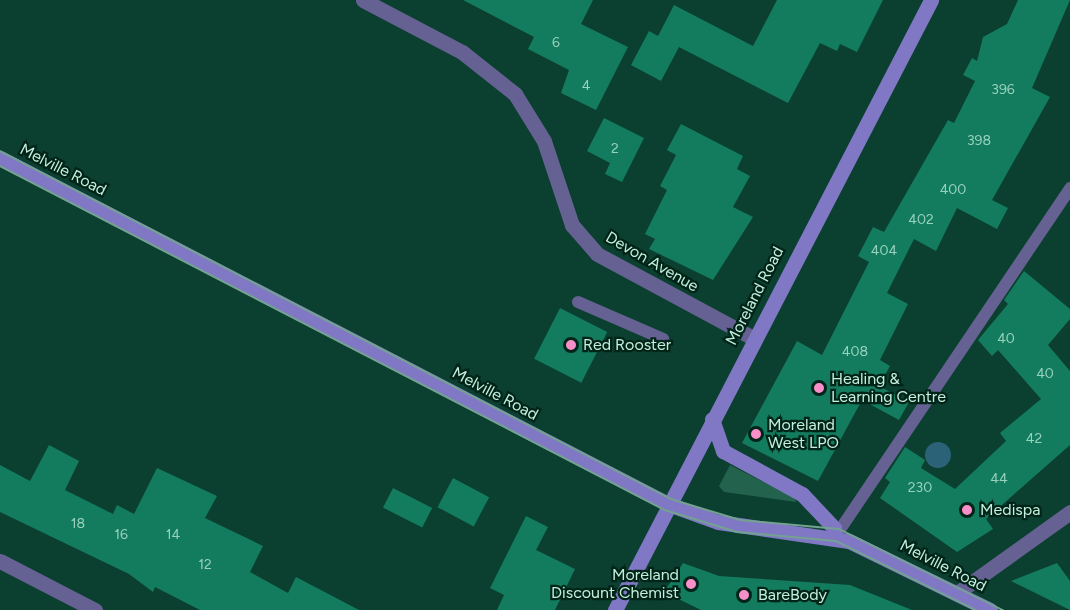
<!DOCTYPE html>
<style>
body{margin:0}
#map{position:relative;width:1070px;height:610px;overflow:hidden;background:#0b3f2f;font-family:Figtree,sans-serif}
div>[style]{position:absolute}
.green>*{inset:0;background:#23624d}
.water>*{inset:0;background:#2b6278}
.round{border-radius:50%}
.building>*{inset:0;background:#137c5e;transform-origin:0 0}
.lane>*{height:12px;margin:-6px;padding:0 6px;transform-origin:6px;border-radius:6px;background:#656192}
.street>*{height:15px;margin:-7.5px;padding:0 7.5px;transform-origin:7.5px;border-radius:7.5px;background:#656192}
.secondary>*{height:15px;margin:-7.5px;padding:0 7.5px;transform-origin:7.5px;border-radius:7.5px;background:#8078c5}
.tram>*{height:1.5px;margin:-0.75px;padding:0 0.75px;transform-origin:0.75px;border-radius:0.75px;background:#73a291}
.dots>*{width:16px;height:16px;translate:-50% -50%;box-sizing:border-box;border:3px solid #002418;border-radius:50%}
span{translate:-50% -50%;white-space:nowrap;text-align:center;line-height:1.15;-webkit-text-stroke:4.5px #002418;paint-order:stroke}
.number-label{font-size:14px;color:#98d2bd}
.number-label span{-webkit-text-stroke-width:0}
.street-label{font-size:16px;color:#c4efdd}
.poi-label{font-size:16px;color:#c4efdd}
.left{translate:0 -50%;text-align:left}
.right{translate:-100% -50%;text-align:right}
</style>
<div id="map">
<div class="green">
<div style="clip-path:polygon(730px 465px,795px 498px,796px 502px,724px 492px,719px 486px)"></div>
</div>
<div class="water">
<div class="round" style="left:925px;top:442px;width:26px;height:26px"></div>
</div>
<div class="building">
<div style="clip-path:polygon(463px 0,593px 0,581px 24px,628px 47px,596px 110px,561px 93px,569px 70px,528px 49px,534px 37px)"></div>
<div style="clip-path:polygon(777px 0,883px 0,857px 52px,840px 44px,837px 51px,820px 43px,788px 103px,679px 47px,661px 81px,631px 65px,649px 31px,658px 36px,674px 5px,753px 46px)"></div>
<div style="clip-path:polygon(1018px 0,1070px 0,1032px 88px,1050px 97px,992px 200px,1008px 208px,997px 229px,957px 208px,936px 251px,914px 239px,887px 293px,908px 304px,880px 360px,890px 366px,879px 386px,909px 402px,899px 420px,862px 400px,818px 481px,742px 443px,797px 341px,822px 355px,869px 262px,858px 256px,873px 227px,884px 232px,948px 120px,954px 123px,975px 81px,963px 75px,972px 58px,977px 61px,983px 37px,1007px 24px)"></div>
<div style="clip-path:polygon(604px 118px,644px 138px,622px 182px,605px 174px,610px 163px,587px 151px)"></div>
<div style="clip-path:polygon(681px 124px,743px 156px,737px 169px,750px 176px,733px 207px,753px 217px,713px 280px,649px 249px,655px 239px,645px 234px,667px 190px,660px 186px,676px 155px,667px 150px)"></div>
<div style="clip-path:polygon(1024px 271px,1070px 309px,1070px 319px,1048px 345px,1070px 371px,1070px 445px,986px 519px,993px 529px,957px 552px,880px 498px,890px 482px,885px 478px,905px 447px,925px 460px,921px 468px,955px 489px,1006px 441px,1000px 433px,1041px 399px,998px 350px,992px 356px,978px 340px,1008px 304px,1004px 300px)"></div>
<div style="left:560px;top:308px;width:53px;height:57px;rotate:27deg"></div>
<div style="clip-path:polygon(49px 445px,79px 461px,65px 490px,113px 514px,117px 505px,134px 514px,157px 468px,217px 496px,205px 518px,263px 546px,250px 572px,288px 593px,296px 577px,359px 610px,200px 610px,155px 587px,153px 592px,129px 574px,0 512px,0 465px,30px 481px)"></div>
<div style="left:453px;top:478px;width:41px;height:33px;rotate:28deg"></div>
<div style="left:393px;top:488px;width:44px;height:22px;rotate:27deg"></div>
<div style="clip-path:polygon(526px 516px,548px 527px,536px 550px,575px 569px,555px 610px,497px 610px,504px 595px,490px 588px)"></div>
<div style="clip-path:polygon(683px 563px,719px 576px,850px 585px,912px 610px,701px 610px,664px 592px)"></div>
<div style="clip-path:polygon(1057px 563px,1070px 581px,1070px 610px,1011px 581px)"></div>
</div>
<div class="lane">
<div style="left:578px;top:302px;width:93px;rotate:23.5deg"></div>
<div style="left:835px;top:537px;width:421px;rotate:-56deg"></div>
</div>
<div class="street">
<div style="left:363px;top:0;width:112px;rotate:27.7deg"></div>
<div style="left:462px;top:52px;width:68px;rotate:38.4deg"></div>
<div style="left:515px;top:94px;width:55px;rotate:58.3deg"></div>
<div style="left:544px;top:141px;width:89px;rotate:71.6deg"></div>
<div style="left:572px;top:225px;width:38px;rotate:49deg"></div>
<div style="left:597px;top:254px;width:177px;rotate:28.3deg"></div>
<div style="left:0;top:561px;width:107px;rotate:27.3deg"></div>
<div style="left:957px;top:593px;width:139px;rotate:-35.6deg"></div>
</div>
<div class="secondary">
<div style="left:0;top:158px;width:752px;rotate:27.38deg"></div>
<div style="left:668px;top:504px;width:53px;rotate:19.8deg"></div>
<div style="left:718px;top:522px;width:132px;rotate:8.3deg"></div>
<div style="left:849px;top:541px;width:157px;rotate:26.1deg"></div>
<div style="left:712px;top:419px;width:34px;rotate:71deg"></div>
<div style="left:723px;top:451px;width:90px;rotate:28.6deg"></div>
<div style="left:802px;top:494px;width:47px;rotate:46.7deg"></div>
<div style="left:834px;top:528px;width:9px;rotate:84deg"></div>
<div style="left:615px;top:610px;width:687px;rotate:-62.61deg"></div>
</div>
<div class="tram">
<div style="left:0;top:151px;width:756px;rotate:27.41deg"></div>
<div style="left:671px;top:499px;width:72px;rotate:16.9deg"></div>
<div style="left:740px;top:520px;width:99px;rotate:5.2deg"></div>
<div style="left:839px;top:529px;width:183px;rotate:26.3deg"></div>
<div style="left:0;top:166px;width:749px;rotate:27.35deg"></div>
<div style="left:665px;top:510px;width:75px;rotate:17deg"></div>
<div style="left:737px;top:532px;width:99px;rotate:5.2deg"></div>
<div style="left:836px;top:541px;width:156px;rotate:26.2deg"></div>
</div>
<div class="dots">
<div style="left:571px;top:345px;background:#f98fc9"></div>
<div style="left:819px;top:388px;background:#f98fc9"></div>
<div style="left:756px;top:434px;background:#f98fc9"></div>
<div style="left:967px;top:510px;background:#f98fc9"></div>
<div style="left:691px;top:584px;background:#f98fc9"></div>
<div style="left:744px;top:595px;background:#f98fc9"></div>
</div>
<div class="number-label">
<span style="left:556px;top:43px">6</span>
<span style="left:586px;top:86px">4</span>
<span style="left:1003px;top:90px">396</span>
<span style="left:979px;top:141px">398</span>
<span style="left:615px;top:149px">2</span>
<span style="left:953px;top:190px">400</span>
<span style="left:921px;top:220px">402</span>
<span style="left:884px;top:251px">404</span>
<span style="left:1006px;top:339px">40</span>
<span style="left:855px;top:352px">408</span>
<span style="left:1045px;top:374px">40</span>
<span style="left:1034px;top:439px">42</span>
<span style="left:999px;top:479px">44</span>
<span style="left:920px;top:488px">230</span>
<span style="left:78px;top:524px">18</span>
<span style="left:121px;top:535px">16</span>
<span style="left:173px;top:535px">14</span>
<span style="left:205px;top:565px">12</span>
</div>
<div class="street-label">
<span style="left:63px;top:170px;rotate:27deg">Melville Road</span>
<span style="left:652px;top:262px;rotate:30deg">Devon Avenue</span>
<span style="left:755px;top:296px;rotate:-63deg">Moreland Road</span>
<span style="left:495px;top:394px;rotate:28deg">Melville Road</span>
<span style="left:943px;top:566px;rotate:27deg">Melville Road</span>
</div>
<div class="poi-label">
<span class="left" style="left:583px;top:345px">Red Rooster</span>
<span class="left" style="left:831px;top:388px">Healing &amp;<br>Learning Centre</span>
<span class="left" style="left:768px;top:434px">Moreland<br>West LPO</span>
<span class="left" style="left:980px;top:510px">Medispa</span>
<span class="right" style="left:679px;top:584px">Moreland<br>Discount Chemist</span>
<span class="left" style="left:758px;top:595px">BareBody</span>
</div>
</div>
